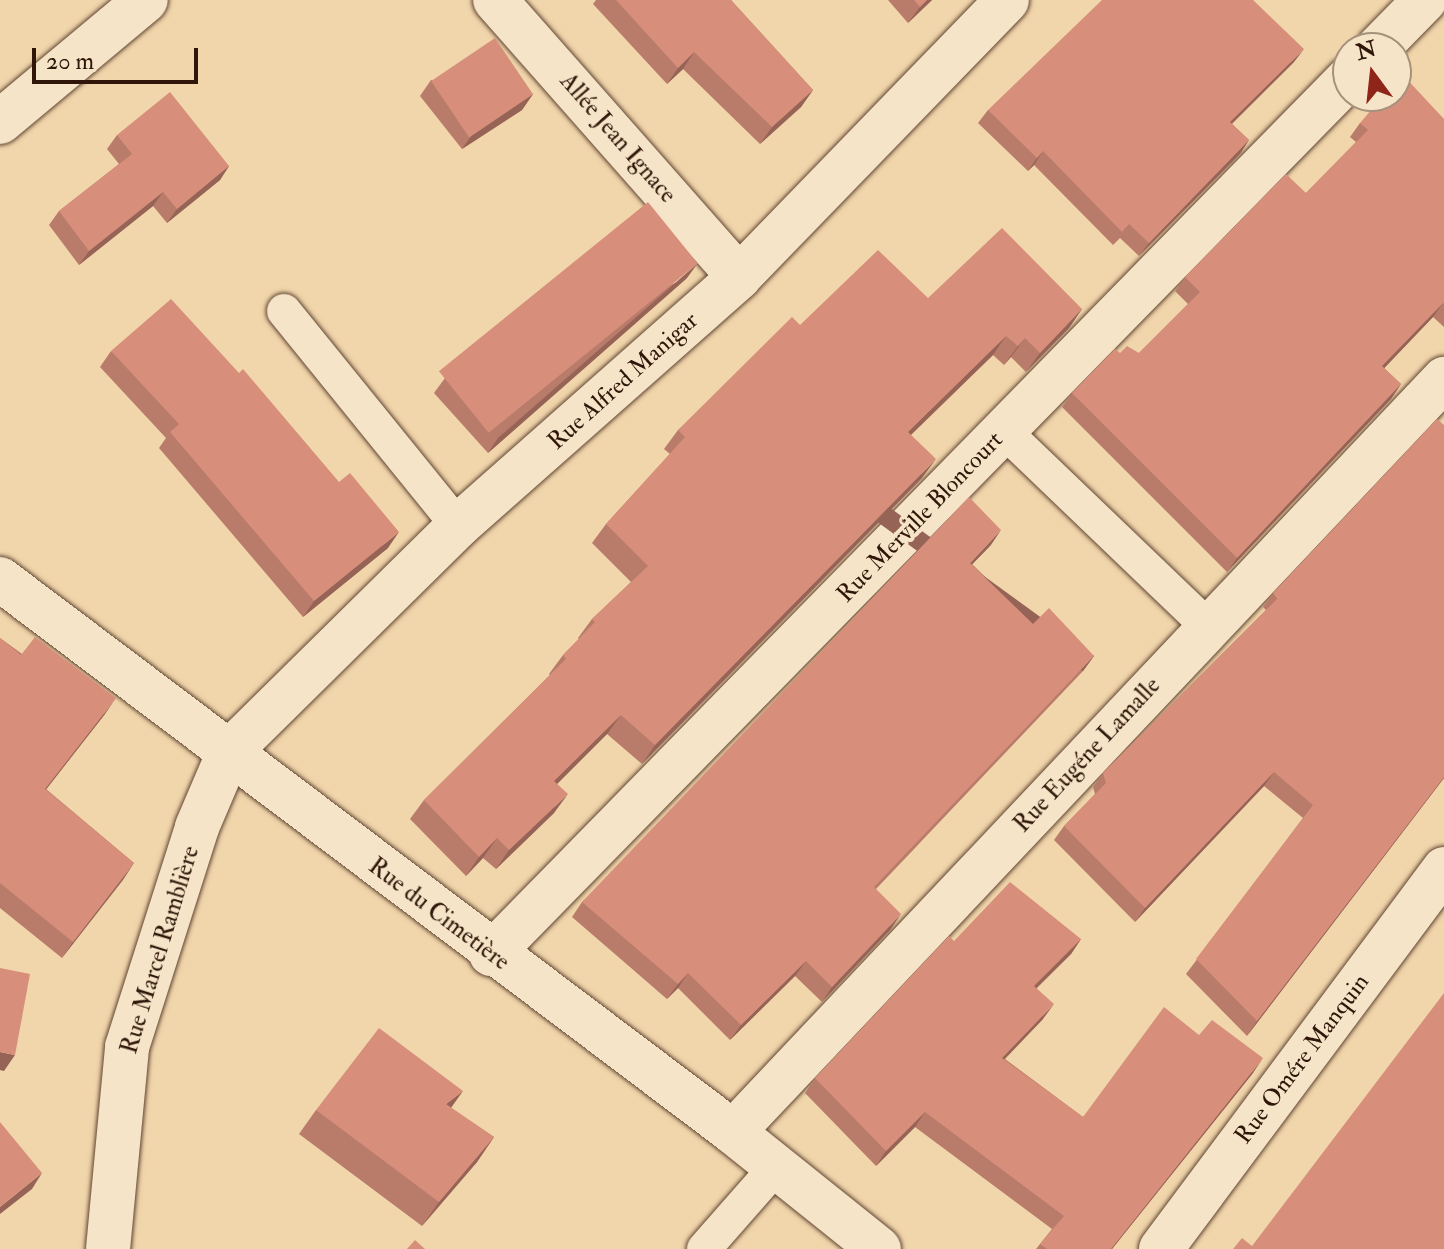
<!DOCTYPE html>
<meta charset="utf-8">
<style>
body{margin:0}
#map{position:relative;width:1444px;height:1249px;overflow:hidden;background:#f1d5ab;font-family:"IM FELL Double Pica",serif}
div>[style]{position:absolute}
.roads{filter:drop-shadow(0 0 2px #604632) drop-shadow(0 0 2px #604632)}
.service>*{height:34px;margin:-17px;padding:0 17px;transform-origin:17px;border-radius:17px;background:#f6e4c8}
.minor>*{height:44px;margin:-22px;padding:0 22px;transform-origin:22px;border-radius:22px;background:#f6e4c8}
.tertiary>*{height:44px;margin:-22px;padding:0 22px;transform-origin:22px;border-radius:22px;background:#f6e4c8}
.wall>*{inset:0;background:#b97b6a}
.shaded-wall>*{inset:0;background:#966456;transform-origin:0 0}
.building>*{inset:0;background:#d78f7b;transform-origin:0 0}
span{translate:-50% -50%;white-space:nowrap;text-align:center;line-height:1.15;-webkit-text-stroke:8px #f6e4c8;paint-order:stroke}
.street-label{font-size:24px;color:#2f1609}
.north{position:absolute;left:1332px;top:32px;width:80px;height:80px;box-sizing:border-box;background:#f6e4c8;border:2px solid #a6927c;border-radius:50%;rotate:345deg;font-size:22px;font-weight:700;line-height:32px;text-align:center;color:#2f1609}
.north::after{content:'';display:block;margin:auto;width:28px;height:36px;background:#8f2418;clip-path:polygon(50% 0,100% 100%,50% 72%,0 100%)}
.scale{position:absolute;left:32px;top:48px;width:166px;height:36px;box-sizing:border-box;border:4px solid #2f1609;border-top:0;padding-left:10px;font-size:24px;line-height:28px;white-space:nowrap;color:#2f1609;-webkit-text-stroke:6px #f6e4c8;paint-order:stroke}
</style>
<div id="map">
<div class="roads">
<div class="service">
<div style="left:284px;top:311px;width:277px;rotate:51deg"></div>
<div style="left:1004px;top:431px;width:281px;rotate:43.8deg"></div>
<div style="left:704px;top:1249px;width:111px;rotate:-48.7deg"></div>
</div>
<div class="minor">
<div style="left:495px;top:0;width:369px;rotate:48.6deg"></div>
<div style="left:1378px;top:48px;width:67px;rotate:-45.6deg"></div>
<div style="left:0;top:122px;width:190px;rotate:-39.9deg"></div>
<div style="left:491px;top:954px;width:1225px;rotate:-45.6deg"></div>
<div style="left:733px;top:1132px;width:1036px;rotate:-46.64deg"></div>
<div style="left:108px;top:1249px;width:203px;rotate:-84.6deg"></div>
<div style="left:127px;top:1047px;width:231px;rotate:-72.3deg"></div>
<div style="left:197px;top:827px;width:82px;rotate:-66.9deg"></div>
<div style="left:229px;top:752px;width:322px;rotate:-44.6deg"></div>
<div style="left:458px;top:526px;width:375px;rotate:-41.5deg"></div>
<div style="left:739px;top:277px;width:385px;rotate:-45.9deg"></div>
<div style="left:1161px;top:1249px;width:474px;rotate:-53.3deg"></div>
</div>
<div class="tertiary">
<div style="left:0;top:579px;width:918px;rotate:37.03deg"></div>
<div style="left:733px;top:1132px;width:187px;rotate:38.7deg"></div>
</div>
</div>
<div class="wall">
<div style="clip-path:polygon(596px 0,731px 0,813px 90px,801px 107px,760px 144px,683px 69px,667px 84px,593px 4px)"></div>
<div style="clip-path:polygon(888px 0,932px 0,908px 23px)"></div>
<div style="clip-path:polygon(1294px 62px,1232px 124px,1249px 140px,1240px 154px,1139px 256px,1120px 238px,1113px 245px,1034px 165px,1028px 171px,978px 123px,988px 110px)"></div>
<div style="clip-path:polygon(431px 80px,533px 94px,522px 110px,462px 149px,420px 96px)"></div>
<div style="clip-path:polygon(1444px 119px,1444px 327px,1433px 317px,1384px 368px,1401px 384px,1391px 399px,1227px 572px,1062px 407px,1072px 393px,1120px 353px,1139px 353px,1188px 304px,1175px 291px,1185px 277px,1306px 193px,1356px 142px,1350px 137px,1360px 123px)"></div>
<div style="clip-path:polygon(117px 135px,229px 166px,220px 180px,167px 223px,153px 206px,79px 265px,49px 225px,59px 211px,119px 164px,107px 149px)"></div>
<div style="clip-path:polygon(687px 278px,488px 453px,434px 393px,445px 378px)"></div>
<div style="clip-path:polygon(928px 298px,1082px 309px,1069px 328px,1026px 372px,1011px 357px,1004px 365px,993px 355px,911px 435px,922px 478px,642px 764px,607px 734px,557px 784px,554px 813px,496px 869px,483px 858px,466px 876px,410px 819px,424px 800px,550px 675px,549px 674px,563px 655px,579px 639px,578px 638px,592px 619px,631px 582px,592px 543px,606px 524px,670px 454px,664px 449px,678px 430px,800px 325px)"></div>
<div style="clip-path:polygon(111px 351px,388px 548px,303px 617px,159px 448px,166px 438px,100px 367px)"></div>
<div style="clip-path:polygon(991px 545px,972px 564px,1033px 624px,1094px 656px,1083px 671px,876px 889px,891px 929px,822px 1002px,795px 976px,730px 1040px,678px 988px,667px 999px,572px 917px,582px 902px)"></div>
<div style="clip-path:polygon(1273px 593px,1444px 778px,1247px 1036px,1186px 974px,1303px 818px,1264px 786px,1135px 922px,1054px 840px,1064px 826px,1095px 794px,1093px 787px,1103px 773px,1266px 610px,1263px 607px)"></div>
<div style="clip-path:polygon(0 638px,105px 714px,46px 789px,134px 863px,62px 958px,0 908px)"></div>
<div style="clip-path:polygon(1081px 939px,1071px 954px,1037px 988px,1043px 1019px,1005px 1059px,1083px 1117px,1199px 1035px,1253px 1073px,1112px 1249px,1036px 1249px,1052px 1229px,915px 1127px,876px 1166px,805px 1093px,815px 1078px,954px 941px)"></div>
<div style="clip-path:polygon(451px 1108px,494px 1137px,477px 1162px,422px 1226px,299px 1134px,316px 1110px)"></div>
</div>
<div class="shaded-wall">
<div style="clip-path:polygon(927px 0,932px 0,908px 23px,920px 7px)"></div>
<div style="clip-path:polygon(1304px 49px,1294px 62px,1220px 135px,1230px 122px)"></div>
<div style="clip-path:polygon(694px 52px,683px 69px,667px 84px,678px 68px)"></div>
<div style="clip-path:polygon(813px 90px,801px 107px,760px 144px,772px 127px)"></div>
<div style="clip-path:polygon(533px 94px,522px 110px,462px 149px,473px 133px)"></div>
<div style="clip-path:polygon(1249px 140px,1240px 154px,1139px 256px,1149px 243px)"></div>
<div style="clip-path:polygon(1043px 151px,1034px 165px,1028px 171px,1037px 158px)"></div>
<div style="clip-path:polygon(229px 166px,220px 180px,167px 223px,177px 209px)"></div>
<div style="clip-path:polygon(163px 192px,153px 206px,79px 265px,89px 251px)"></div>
<div style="clip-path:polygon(698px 263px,687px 278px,488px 453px,498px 438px)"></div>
<div style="clip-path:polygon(1443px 303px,1433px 317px,1372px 381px,1382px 366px)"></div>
<div style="clip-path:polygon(1082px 309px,1069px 328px,1026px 372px,1040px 353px)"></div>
<div style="clip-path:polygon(1006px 336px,993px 355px,894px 451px,908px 432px)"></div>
<div style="clip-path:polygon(1025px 338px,1011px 357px,1004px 365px,1018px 346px)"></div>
<div style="clip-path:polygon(1401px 384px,1391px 399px,1227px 572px,1237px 558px)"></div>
<div style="clip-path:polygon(936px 459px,922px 478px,642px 764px,655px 745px)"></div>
<div style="clip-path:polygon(1001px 530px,991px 545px,959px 578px,970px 563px)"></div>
<div style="clip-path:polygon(399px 532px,388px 548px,303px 617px,314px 601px)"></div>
<div style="left:1094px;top:656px;width:19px;height:319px;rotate:126deg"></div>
<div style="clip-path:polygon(116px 698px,105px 714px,34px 805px,45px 789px)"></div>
<div style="clip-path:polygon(621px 715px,607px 734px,541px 800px,554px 781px)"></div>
<div style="clip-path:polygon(1274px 772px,1264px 786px,1135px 922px,1145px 908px)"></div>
<div style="clip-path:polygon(1444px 777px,1444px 778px,1247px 1036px,1257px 1021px)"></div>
<div style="clip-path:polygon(568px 794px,554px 813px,496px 869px,509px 850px)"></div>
<div style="clip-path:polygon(497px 838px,483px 858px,466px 876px,479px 857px)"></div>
<div style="clip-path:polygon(134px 863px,123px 880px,62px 958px,73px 942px)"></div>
<div style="clip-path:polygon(901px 914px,891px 929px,822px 1002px,832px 987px)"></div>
<div style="clip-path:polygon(1081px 939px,1071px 954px,1024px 1000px,1034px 986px)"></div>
<div style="clip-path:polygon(806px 961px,795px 976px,730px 1040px,741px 1025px)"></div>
<div style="clip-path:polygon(688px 973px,678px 988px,667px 999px,678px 984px)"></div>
<div style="clip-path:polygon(1054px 1004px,1043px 1019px,992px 1072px,1002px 1058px)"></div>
<div style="clip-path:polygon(0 1052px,15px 1055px,4px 1071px,0 1070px)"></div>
<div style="clip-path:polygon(1263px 1058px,1253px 1073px,1112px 1249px,1111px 1249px)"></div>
<div style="clip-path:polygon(463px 1091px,446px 1115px,446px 1104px)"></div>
<div style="clip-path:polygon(925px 1112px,915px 1127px,876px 1166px,886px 1151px)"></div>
<div style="clip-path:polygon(494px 1137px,477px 1162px,422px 1226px,439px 1202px)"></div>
<div style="clip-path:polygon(42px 1173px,32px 1189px,0 1214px,0 1207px)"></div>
</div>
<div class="building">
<div style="clip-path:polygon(616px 0,731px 0,813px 90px,772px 127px,694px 52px,678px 68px)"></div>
<div style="clip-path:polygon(914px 0,927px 0,920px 7px)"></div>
<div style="clip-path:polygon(1102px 0,1253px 0,1304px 49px,1230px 122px,1249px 140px,1149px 243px,1129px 224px,1122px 232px,1043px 151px,1037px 158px,988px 110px)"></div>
<div style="left:495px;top:38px;width:68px;height:77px;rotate:56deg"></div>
<div style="clip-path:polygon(1402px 74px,1444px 119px,1444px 304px,1443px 303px,1382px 366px,1401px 384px,1237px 558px,1072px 393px,1115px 349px,1120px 353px,1127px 346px,1139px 353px,1200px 292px,1185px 277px,1286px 174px,1306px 193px,1368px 130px,1360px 123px,1383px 96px,1396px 96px,1396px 81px)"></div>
<div style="clip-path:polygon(170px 92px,229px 166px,177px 209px,163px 192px,89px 251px,59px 211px,132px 154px,117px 135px)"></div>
<div style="left:648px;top:202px;width:79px;height:269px;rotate:51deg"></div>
<div style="clip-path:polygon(1002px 228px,1082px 309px,1040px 353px,1025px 338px,1018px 346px,1006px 336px,908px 432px,936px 459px,655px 745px,621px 715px,554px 781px,568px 794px,509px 850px,497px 838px,479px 857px,424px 800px,566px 659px,563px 655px,595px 622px,592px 619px,648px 566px,606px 524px,685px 437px,678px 430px,792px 317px,800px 325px,878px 250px,928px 298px)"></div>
<div style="clip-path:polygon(171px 299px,239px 373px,243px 369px,339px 482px,350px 473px,399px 532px,314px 601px,170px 432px,179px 424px,111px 351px)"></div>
<div style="clip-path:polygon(1437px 419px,1444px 425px,1444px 777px,1257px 1021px,1196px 959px,1313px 805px,1274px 772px,1145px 908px,1064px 826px,1106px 783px,1103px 773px,1278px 598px,1273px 593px)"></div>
<div style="clip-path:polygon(969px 497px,1001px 530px,970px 563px,1033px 624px,1049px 608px,1094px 656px,874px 887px,901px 914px,832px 987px,806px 961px,741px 1025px,688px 973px,678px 984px,582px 902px)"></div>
<div style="clip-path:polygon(35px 637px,116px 698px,45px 789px,134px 863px,73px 942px,0 883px,0 638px,21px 655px)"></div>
<div style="clip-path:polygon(1010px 882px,1081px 939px,1034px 986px,1054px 1004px,1002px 1058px,1083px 1117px,1164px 1007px,1199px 1035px,1212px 1020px,1263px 1058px,1111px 1249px,1047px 1249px,1040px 1244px,1064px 1216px,925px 1112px,886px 1151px,815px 1078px,949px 936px,954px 941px)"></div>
<div style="clip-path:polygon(0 968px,30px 974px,15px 1055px,0 1052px)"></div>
<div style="clip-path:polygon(1444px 993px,1444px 1249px,1233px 1249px,1242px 1238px,1252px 1246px)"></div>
<div style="clip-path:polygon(379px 1028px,463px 1091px,446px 1104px,494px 1137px,439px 1202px,316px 1110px)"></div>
<div style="clip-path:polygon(0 1122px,42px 1173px,0 1207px)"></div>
<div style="clip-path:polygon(415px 1240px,425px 1249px,407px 1249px)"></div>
</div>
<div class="street-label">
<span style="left:618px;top:138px;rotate:49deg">Allée Jean Ignace</span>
<span style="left:623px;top:381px;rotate:-42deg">Rue Alfred Manigar</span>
<span style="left:920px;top:517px;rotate:-46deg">Rue Merville Bloncourt</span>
<span style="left:1087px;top:755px;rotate:-47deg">Rue Eugéne Lamalle</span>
<span style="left:439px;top:914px;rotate:37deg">Rue du Cimetière</span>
<span style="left:160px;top:950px;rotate:-73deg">Rue Marcel Ramblière</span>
<span style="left:1302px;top:1059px;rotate:-53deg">Rue Omére Manquin</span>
</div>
<div class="north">N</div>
<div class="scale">20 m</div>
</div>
